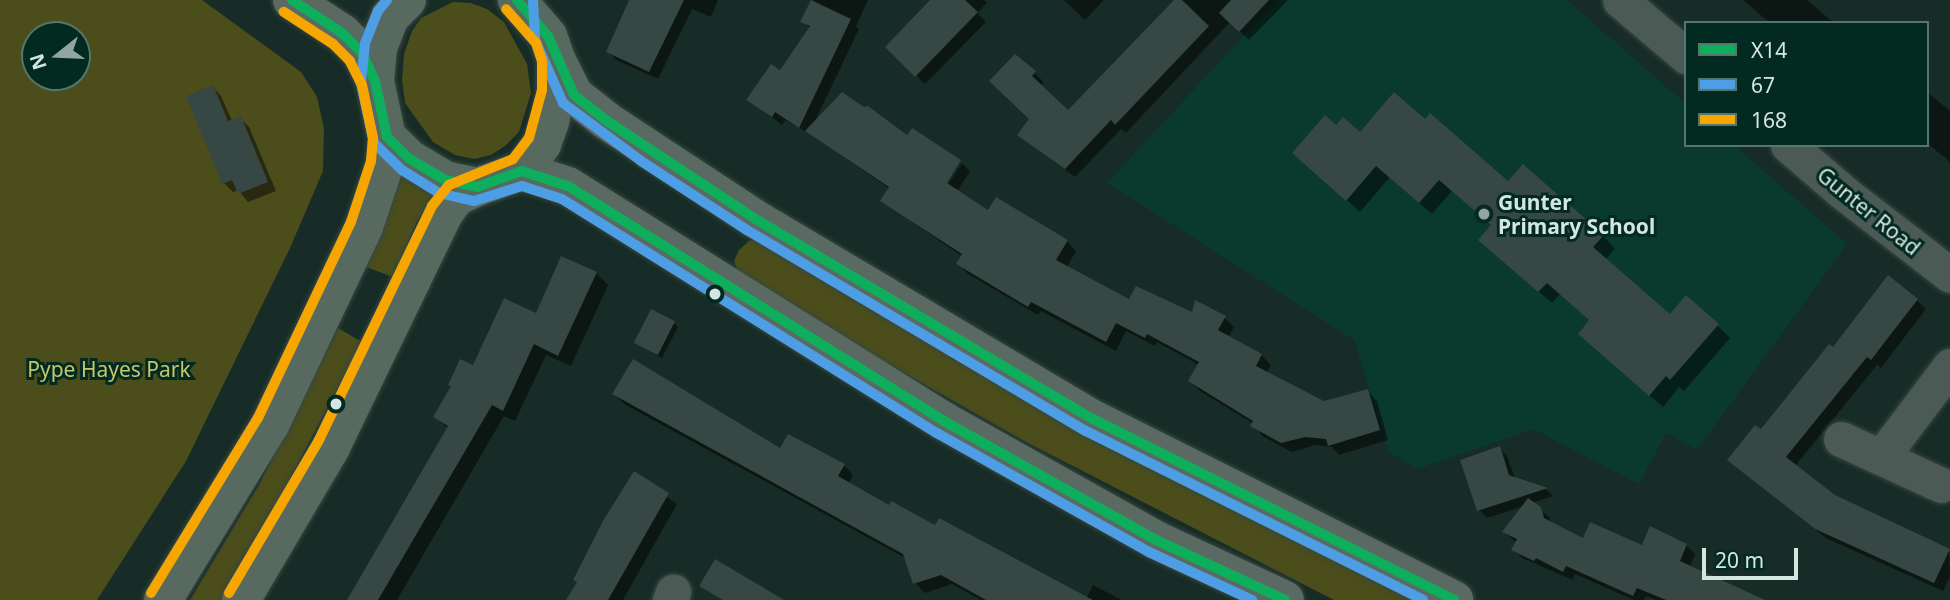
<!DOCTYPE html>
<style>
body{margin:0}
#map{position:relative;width:1950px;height:600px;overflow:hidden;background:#172c26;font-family:"Noto Sans",sans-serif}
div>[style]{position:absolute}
.built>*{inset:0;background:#0a392e}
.green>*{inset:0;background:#4b4e1b}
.shadow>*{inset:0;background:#0007}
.building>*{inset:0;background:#364744;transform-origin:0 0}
.roads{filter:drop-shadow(0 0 2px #364641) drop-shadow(0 0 2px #364641)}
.minor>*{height:35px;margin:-17.5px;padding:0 17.5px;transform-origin:17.5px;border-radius:17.5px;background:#4c5a56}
.major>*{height:38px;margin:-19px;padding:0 19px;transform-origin:19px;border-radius:19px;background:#5a6962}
.highway>*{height:38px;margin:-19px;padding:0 19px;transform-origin:19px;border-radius:19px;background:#58695f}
.bus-1>*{height:10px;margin:-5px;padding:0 5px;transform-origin:5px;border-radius:5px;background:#0daf5c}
.bus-2>*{height:10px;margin:-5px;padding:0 5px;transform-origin:5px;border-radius:5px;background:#4d9ee5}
.bus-3>*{height:10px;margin:-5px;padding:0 5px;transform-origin:5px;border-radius:5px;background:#f7a600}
.dots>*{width:19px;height:19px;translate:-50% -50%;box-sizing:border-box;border:4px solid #032a21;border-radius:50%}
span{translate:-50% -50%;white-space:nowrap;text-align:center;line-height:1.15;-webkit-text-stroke:6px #032a21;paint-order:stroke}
.poi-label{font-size:21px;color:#d3e7e0;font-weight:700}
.left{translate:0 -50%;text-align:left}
.street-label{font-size:21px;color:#d3e7e0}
.park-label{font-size:21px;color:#c5c56b}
.legend{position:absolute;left:1684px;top:21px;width:245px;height:126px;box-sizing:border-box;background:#032a21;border:2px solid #56766d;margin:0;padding:9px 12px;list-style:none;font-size:21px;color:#d3e7e0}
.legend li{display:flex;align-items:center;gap:14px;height:35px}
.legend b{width:35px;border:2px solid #56766d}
.north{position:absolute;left:21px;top:21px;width:70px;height:70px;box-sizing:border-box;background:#032a21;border:2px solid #56766d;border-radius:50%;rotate:252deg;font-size:19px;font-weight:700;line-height:28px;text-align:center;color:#d3e7e0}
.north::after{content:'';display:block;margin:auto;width:24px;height:32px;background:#91a69f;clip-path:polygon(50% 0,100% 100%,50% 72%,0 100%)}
.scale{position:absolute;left:1702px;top:548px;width:96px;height:32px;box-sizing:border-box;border:4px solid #d3e7e0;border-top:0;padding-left:9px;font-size:21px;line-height:24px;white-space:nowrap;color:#d3e7e0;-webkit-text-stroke:5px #032a21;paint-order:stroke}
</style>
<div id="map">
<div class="built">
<div style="clip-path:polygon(1277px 0,1567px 0,1686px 104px,1686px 145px,1734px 145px,1847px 244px,1697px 450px,1666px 433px,1639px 484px,1533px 429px,1417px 469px,1389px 452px,1354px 340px,1107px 183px)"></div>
</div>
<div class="green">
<div style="clip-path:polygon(evenodd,0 0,202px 0,301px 72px,317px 97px,324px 128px,323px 171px,290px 248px,186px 461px,97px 600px,0 600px,0 0,35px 35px,77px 35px,77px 77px,35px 77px,35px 35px)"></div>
<div style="clip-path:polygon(453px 2px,471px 3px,487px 9px,504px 22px,527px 64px,531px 93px,519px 132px,505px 146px,491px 155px,474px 159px,455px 155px,433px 142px,405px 103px,402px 80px,404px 54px,412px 31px,421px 18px)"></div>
<div style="clip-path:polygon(397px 173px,440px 190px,417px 221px,393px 277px,363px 266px)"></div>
<div style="clip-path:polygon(757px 240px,1429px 600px,1334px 600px,1026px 442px,839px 336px,737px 270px,734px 261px,739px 250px,749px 241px)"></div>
<div style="clip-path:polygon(338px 328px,362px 342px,235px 582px,223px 600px,190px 600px,259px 485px)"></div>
</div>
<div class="shadow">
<div style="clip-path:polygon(629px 0,718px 0,711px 17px,692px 9px,658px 79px,616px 60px,608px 51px)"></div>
<div style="clip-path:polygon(812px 0,868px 0,856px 26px,859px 29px,814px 123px,943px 192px,962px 163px,970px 171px,957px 192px,989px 213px,1067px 241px,1076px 251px,1067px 267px,1130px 301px,1225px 318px,1234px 327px,1228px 338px,1261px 355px,1271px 365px,1266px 373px,1323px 403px,1367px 391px,1377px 401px,1388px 440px,1339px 455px,1332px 447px,1315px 445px,1292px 452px,1262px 436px,1254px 424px,1200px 391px,1190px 381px,1199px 365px,1157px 342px,1155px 346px,1126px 331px,1116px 351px,1041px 311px,1038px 315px,968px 274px,958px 264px,963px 257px,882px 201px,890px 189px,809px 133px,785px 120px,782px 125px,749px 99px,780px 73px,811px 29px,802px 21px)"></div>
<div style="clip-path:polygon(932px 0,984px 0,987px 3px,977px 13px,986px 22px,925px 84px,887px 47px)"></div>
<div style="clip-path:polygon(1064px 0,1104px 0,1085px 20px)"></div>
<div style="clip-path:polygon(1180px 0,1288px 0,1249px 40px,1230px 22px,1126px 133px,1121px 129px,1075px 177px,1019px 135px,1031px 119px,1015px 56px,1044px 82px,1040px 86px,1068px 113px)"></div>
<div style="clip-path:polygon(1743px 0,1807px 0,1834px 23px,1770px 23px)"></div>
<div style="clip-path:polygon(213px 87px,221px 96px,232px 121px,240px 118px,249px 127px,276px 191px,248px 202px,238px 190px,233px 192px,224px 183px)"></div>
<div style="clip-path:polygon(1927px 92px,1950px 111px,1950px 162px,1927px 143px)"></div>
<div style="clip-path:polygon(1425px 121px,1509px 183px,1603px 236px,1615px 249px,1605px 260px,1670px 316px,1717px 325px,1730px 338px,1684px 391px,1679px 387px,1663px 407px,1592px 346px,1591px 321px,1560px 294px,1552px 303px,1493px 252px,1493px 226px,1452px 191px,1432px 214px,1390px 177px,1360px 212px,1307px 165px,1336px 128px,1360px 134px)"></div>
<div style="clip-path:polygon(596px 273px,608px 285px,571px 366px,546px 355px,515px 421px,504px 416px,397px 600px,349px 600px,449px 429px,435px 417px,474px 367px,537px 315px)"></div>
<div style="clip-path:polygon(1917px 300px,1926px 309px,1881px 368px,1877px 365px,1795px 466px,1834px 497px,1949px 551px,1950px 576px,1943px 591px,1826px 538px,1738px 468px,1761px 432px,1833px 350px)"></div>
<div style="clip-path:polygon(674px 323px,678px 327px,662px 358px,636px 342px)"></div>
<div style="clip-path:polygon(614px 394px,781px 450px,844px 465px,853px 475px,848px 484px,890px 507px,1086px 599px,1093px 585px,1122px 600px,981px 600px,952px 584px,925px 593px,915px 583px,907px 559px,624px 404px)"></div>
<div style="clip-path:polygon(1499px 448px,1507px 456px,1515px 478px,1547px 490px,1553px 496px,1532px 503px,1549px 517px,1551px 524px,1583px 540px,1643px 547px,1686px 545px,1695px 554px,1690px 567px,1762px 600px,1656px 600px,1646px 596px,1644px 600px,1634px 600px,1575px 574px,1573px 580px,1522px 558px,1514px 549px,1517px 543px,1504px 532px,1524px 506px,1487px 518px,1479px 510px)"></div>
<div style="clip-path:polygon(634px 474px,677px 504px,623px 600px,568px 600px)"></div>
</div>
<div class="building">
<div style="clip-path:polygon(629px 0,684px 0,649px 72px,606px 52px)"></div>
<div style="clip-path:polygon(811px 0,851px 19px,799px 128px,775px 112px,772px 117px,746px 100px,771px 64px,780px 70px,810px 26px,800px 22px)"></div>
<div style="clip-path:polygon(930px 0,965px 0,978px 12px,915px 77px,885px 47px)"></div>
<div style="clip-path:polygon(1174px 0,1182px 0,1209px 26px,1115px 125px,1111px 120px,1065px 169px,1017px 135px,1029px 119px,989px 81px,1015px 54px,1036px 71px,1032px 76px,1068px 110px)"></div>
<div style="clip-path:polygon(1231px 0,1269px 0,1239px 32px,1219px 13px)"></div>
<div style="clip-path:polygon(213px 85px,228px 121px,241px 116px,268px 182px,238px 194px,232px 180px,222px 184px,186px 96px)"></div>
<div style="clip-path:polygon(842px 92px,864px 107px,868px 106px,907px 135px,912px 128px,961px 160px,947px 183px,988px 210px,996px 197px,1068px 240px,1056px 260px,1129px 299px,1136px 286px,1192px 312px,1195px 300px,1226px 316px,1218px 330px,1262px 354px,1256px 366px,1324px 401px,1368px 389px,1380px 430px,1328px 446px,1326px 439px,1305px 437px,1281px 443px,1250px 426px,1253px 421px,1188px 381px,1199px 362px,1147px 334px,1145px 338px,1116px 323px,1106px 342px,1031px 302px,1028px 307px,956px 264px,962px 254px,880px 201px,889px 187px,805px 131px)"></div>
<div style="clip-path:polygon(1394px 92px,1425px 119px,1430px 113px,1508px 181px,1523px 164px,1604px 235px,1593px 247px,1670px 314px,1686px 295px,1719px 324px,1670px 380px,1666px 376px,1649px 396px,1578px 334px,1589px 320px,1547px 283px,1538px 292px,1478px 240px,1491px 225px,1439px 180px,1419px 203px,1376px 166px,1346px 201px,1292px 153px,1325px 115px,1336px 125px,1343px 117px,1360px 132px)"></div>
<div style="clip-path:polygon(561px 256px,597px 272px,558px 356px,534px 344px,503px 411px,492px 405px,378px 600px,347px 600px,448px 426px,433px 417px,451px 386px,448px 385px,460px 359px,473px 365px,504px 298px,536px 313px)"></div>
<div style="clip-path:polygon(1888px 275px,1918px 299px,1871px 360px,1867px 357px,1786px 457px,1835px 495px,1950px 549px,1934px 583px,1815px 529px,1727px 460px,1755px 425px,1761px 429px,1829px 344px,1833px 347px)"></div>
<div style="left:651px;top:309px;width:27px;height:38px;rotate:27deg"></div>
<div style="clip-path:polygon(633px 359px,780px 448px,788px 434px,845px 464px,838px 476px,889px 505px,891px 501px,935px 525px,939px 518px,1093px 600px,986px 600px,941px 575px,913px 584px,903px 554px,612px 394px)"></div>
<div style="clip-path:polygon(1500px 446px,1509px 475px,1548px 488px,1477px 511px,1460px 460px)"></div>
<div style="clip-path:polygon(634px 471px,669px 493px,608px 600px,566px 600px,577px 582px,573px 580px,603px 521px)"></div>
<div style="clip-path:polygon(1528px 498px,1541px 507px,1544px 518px,1583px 538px,1590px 522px,1642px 545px,1650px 526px,1687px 544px,1680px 561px,1765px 600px,1666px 600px,1637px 588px,1633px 596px,1566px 566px,1563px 572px,1536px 558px,1534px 561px,1511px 550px,1517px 539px,1502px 532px)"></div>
<div style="clip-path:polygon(715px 559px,784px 600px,723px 600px,699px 586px)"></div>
</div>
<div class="roads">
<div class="minor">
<div style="left:1620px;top:0;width:87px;rotate:40.3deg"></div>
<div style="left:1788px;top:145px;width:74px;rotate:40.6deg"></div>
<div style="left:1844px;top:193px;width:134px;rotate:37.7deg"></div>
<div style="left:1841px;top:439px;width:110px;rotate:24.7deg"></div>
<div style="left:1882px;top:456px;width:113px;rotate:-52.9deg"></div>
<div style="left:670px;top:600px;width:9px;rotate:-69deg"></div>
</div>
<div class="major">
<div style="left:292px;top:0;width:60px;rotate:33.4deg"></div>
<div style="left:342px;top:33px;width:28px;rotate:45deg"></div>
<div style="left:362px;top:53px;width:31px;rotate:65deg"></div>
<div style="left:556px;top:59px;width:40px;rotate:63.4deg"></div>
<div style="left:574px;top:95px;width:42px;rotate:38.2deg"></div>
<div style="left:607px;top:121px;width:176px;rotate:33.4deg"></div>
<div style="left:754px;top:218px;width:394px;rotate:30.7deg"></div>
<div style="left:1093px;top:419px;width:404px;rotate:26.6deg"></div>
<div style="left:522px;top:171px;width:48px;rotate:18.1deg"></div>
<div style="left:568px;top:186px;width:443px;rotate:32deg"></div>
<div style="left:944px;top:421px;width:243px;rotate:29.3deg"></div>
<div style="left:1156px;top:540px;width:142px;rotate:24.9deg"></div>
</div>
<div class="highway">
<div style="left:407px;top:0;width:24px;rotate:135deg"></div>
<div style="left:390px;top:17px;width:33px;rotate:111deg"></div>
<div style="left:378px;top:48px;width:33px;rotate:95deg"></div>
<div style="left:375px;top:81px;width:57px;rotate:77.9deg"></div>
<div style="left:387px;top:137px;width:32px;rotate:44deg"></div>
<div style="left:410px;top:159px;width:41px;rotate:31deg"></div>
<div style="left:445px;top:180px;width:33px;rotate:12deg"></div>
<div style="left:477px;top:187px;width:48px;rotate:-19.6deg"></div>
<div style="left:522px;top:171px;width:34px;rotate:-53deg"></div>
<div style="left:542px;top:144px;width:23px;rotate:-70deg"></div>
<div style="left:550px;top:122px;width:31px;rotate:-79deg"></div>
<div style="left:556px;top:92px;width:33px;rotate:-90deg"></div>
<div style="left:556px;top:59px;width:24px;rotate:-109deg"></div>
<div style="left:548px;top:36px;width:48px;rotate:-130.7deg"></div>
<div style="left:163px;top:600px;width:205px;rotate:-58.6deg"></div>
<div style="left:270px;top:425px;width:219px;rotate:-64.6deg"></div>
<div style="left:364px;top:227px;width:66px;rotate:-71.6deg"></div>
<div style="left:385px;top:164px;width:27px;rotate:-86deg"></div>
<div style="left:241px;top:600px;width:178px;rotate:-59.5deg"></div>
<div style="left:331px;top:447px;width:260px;rotate:-64.2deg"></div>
<div style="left:444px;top:213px;width:20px;rotate:-53deg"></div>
<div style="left:456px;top:197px;width:23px;rotate:-25deg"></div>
</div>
</div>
<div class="bus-1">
<div style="left:292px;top:0;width:60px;rotate:33.4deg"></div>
<div style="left:342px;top:33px;width:28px;rotate:45deg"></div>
<div style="left:362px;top:53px;width:31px;rotate:65deg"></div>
<div style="left:375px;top:81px;width:57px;rotate:77.9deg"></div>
<div style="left:387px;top:137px;width:32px;rotate:44deg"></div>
<div style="left:410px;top:159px;width:41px;rotate:31deg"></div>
<div style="left:445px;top:180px;width:33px;rotate:12deg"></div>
<div style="left:477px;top:187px;width:48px;rotate:-19.6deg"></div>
<div style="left:522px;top:171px;width:48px;rotate:18.1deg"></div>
<div style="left:568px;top:186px;width:443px;rotate:32deg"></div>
<div style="left:944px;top:421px;width:243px;rotate:29.3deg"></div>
<div style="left:1156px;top:540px;width:142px;rotate:24.9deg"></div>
<div style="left:517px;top:0;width:48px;rotate:49.3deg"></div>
<div style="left:548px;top:36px;width:64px;rotate:66.2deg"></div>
<div style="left:574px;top:95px;width:42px;rotate:38.2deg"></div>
<div style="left:607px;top:121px;width:176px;rotate:33.4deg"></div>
<div style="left:754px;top:218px;width:394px;rotate:30.7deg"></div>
<div style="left:1093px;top:419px;width:404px;rotate:26.6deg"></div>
</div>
<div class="bus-2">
<div style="left:387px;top:0;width:14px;rotate:129deg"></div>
<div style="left:378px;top:11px;width:35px;rotate:112deg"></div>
<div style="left:365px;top:44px;width:39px;rotate:96deg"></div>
<div style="left:361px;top:83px;width:61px;rotate:77.8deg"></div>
<div style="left:374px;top:143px;width:39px;rotate:44deg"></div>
<div style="left:402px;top:170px;width:44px;rotate:31.9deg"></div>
<div style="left:439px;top:193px;width:36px;rotate:13deg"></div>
<div style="left:474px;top:201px;width:50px;rotate:-17.4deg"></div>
<div style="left:522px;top:186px;width:42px;rotate:18deg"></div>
<div style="left:562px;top:199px;width:442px;rotate:32deg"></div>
<div style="left:937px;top:433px;width:243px;rotate:29.3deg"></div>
<div style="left:1149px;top:552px;width:114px;rotate:25deg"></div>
<div style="left:533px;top:0;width:40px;rotate:87.1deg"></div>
<div style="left:535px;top:40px;width:69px;rotate:66deg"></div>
<div style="left:563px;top:103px;width:97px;rotate:36.6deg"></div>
<div style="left:641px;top:161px;width:126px;rotate:33.1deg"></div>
<div style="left:747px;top:230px;width:394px;rotate:30.7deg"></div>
<div style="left:1086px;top:431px;width:377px;rotate:26.6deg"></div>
</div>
<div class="bus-3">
<div style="left:151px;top:593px;width:205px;rotate:-58.6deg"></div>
<div style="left:258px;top:418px;width:217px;rotate:-64.6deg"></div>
<div style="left:351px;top:222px;width:64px;rotate:-71.8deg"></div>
<div style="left:371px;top:161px;width:23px;rotate:-85deg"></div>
<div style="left:373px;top:138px;width:54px;rotate:-101.7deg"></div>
<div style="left:362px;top:85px;width:27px;rotate:-117deg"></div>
<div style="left:350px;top:61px;width:24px;rotate:-135deg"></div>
<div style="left:333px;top:44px;width:59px;rotate:-146.9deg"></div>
<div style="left:229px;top:593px;width:178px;rotate:-59.5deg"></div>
<div style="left:319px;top:440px;width:260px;rotate:-64.2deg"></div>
<div style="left:432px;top:206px;width:27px;rotate:-51deg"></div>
<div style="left:449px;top:185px;width:69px;rotate:-22.1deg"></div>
<div style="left:513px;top:159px;width:26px;rotate:-53deg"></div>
<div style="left:529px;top:138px;width:50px;rotate:-74.8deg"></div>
<div style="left:542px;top:90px;width:29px;rotate:-90deg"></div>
<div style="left:542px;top:61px;width:19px;rotate:-108deg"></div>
<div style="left:536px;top:43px;width:45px;rotate:-131.4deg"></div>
</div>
<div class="dots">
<div style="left:1484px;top:214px;background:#91a69f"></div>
<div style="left:715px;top:294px;background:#d3e7e0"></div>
<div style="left:336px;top:404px;background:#d3e7e0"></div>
</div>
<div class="poi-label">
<span class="left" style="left:1498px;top:214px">Gunter<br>Primary School</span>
</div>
<div class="street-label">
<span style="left:1869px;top:211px;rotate:39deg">Gunter Road</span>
</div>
<div class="park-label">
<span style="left:109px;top:369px">Pype Hayes Park</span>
</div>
<ul class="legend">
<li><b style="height:9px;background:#0daf5c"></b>X14</li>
<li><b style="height:9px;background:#4d9ee5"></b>67</li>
<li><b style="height:9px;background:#f7a600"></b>168</li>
</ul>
<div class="north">N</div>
<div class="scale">20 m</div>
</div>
